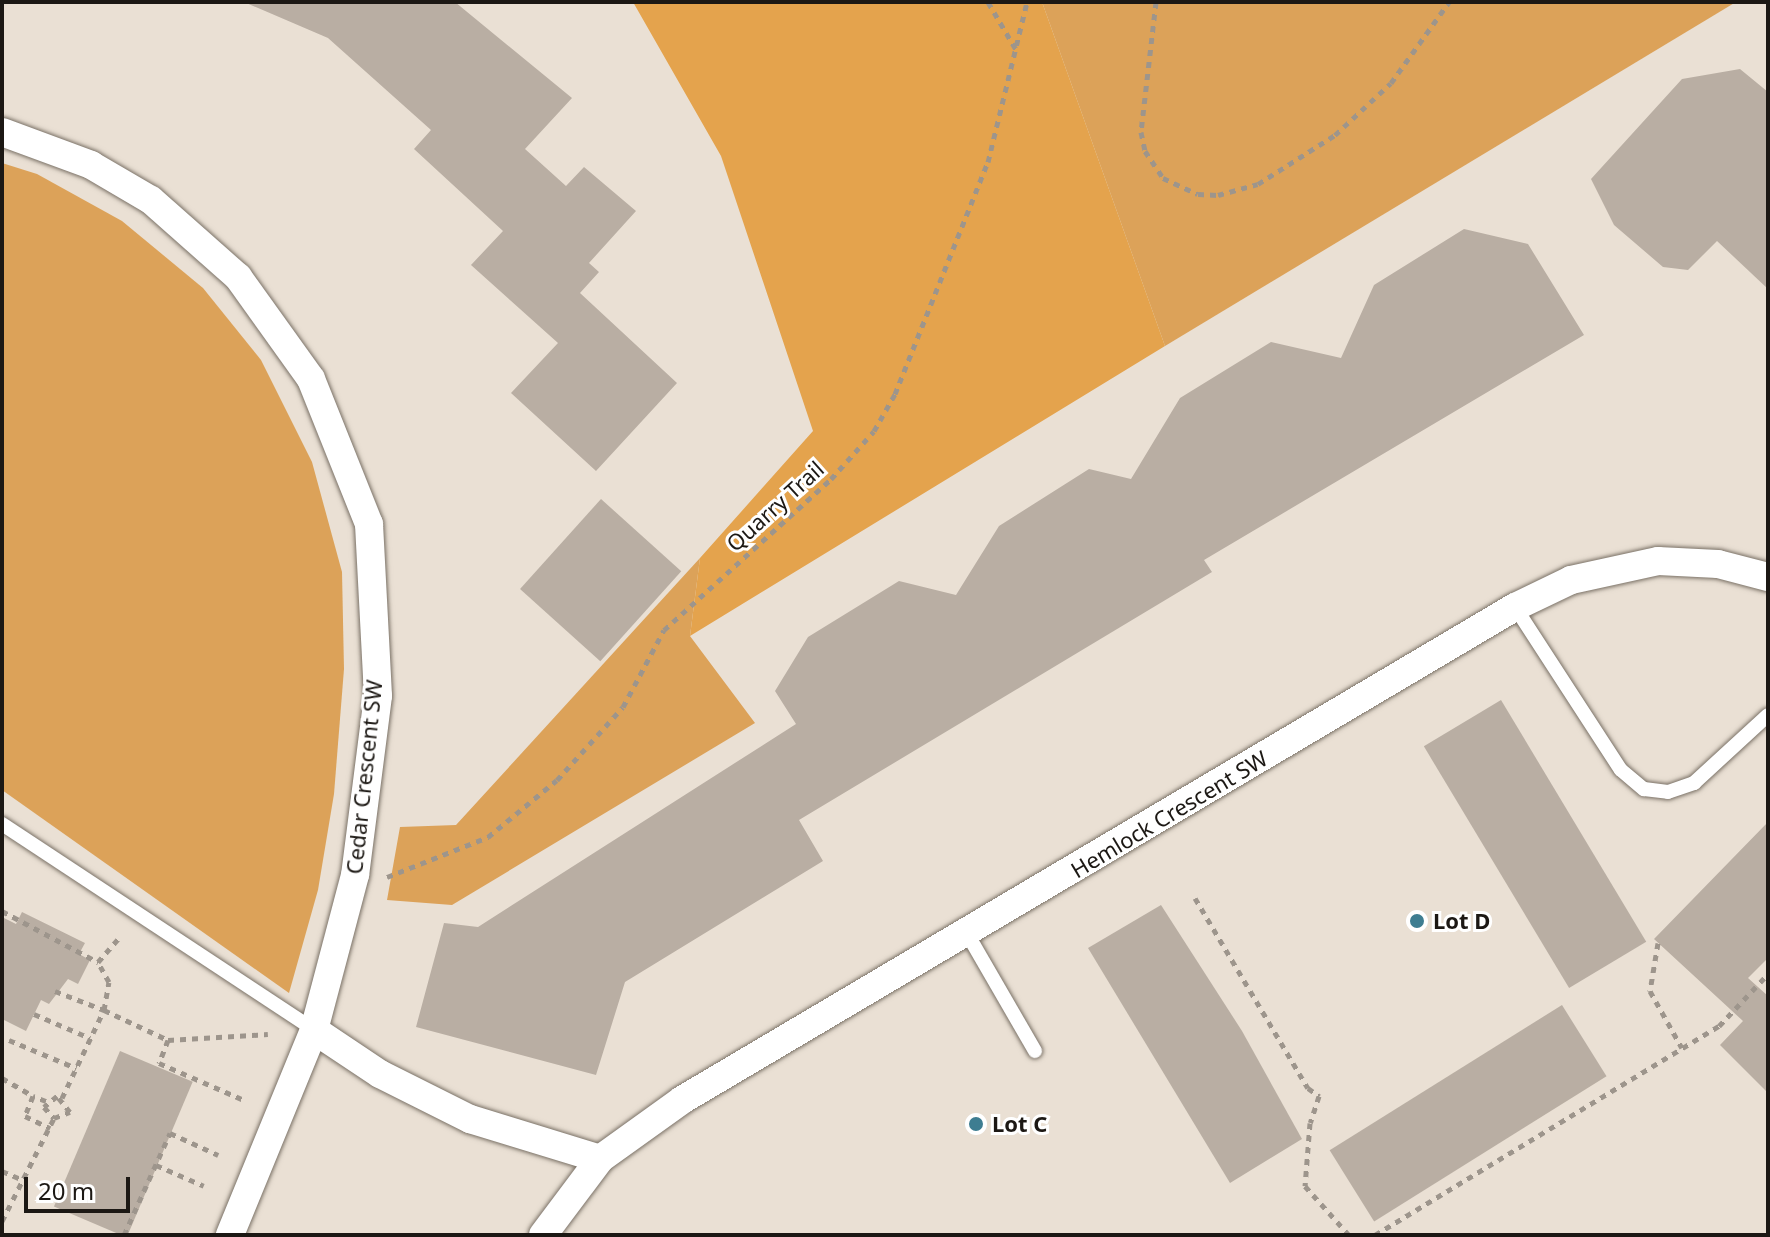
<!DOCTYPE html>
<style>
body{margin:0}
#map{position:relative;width:1770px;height:1237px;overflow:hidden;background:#eae0d4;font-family:"Noto Sans",sans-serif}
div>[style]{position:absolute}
.green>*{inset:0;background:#dca259}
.forest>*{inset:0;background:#e4a34d}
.building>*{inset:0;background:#b9aea3;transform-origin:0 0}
.path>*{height:5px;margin-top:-2.5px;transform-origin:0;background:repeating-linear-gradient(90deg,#9d958c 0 6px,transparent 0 12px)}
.roads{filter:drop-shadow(0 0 2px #7a7166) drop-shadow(0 0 2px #7a7166)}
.lane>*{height:14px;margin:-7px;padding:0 7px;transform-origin:7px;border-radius:7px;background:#fff}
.street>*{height:28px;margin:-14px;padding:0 14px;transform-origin:14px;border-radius:14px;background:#fff}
.dots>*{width:22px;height:22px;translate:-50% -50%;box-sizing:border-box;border:4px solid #fff;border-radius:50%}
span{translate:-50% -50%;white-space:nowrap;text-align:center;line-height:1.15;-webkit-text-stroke:6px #fff;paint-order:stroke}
.street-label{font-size:22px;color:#1c1814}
.poi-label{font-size:22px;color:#1c1814;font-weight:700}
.left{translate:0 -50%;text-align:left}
.frame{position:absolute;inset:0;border:4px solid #1c1814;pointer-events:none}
.scale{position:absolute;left:24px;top:1177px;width:106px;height:36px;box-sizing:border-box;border:4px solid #1c1814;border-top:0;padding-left:10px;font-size:24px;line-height:28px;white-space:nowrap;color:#1c1814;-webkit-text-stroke:6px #fff;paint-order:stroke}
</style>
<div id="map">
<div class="green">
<div style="clip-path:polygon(1042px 2px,1736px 2px,1165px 346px)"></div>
<div style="clip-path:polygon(2px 163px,37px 174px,122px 221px,203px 288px,261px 360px,312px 462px,342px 572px,344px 669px,334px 794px,318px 890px,289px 993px,2px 790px)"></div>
<div style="clip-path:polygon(700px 558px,690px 636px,755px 723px,452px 905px,387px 900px,400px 827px,456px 825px)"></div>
</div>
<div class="forest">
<div style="clip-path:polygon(633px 2px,1042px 2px,1165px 346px,690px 636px,700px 558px,813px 431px,721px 156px)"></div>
</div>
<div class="building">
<div style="clip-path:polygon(244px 2px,455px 2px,572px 98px,525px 149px,566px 186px,584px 167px,636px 211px,589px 263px,599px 272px,580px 293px,677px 383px,596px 471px,511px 393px,558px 343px,471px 265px,503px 231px,414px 149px,431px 130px,328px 38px)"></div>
<div style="clip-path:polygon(1740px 69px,1768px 92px,1768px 289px,1717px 241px,1688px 270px,1663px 267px,1614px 225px,1591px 179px,1682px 79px)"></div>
<div style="clip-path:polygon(1464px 229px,1528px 244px,1584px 335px,1204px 560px,1212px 572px,799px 820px,823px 861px,625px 982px,596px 1075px,416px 1027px,444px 923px,478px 927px,796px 724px,775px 691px,808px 637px,899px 581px,956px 595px,999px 526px,1089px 469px,1131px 479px,1180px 398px,1271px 342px,1341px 358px,1374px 285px)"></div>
<div style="left:601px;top:499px;width:108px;height:121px;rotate:42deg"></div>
<div style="left:1501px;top:700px;width:282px;height:90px;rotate:59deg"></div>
<div style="clip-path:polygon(1768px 822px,1768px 958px,1748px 978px,1768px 996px,1768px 1093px,1720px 1045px,1743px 1021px,1654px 939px)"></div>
<div style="clip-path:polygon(1161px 905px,1242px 1031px,1302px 1139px,1230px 1183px,1088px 948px)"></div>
<div style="clip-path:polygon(22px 912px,85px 943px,79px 954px,90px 960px,78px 984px,68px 979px,49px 1004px,41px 1000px,26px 1031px,2px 1019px,2px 917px,16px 924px)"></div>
<div style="left:1562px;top:1005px;width:84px;height:274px;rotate:58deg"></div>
<div style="left:120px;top:1051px;width:79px;height:169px;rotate:23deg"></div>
</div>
<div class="path">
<div style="left:988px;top:2px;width:59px;rotate:59.5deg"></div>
<div style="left:1156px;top:2px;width:131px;rotate:96.6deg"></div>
<div style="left:1141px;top:132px;width:19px;rotate:78deg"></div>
<div style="left:1145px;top:151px;width:32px;rotate:56deg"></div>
<div style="left:1163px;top:178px;width:38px;rotate:25deg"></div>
<div style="left:1198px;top:194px;width:20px;rotate:3deg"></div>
<div style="left:1218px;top:195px;width:41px;rotate:-15.4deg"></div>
<div style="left:1258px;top:184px;width:91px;rotate:-32.5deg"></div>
<div style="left:1335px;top:135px;width:76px;rotate:-42.9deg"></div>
<div style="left:1391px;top:83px;width:100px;rotate:-54.4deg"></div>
<div style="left:387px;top:877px;width:109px;rotate:-21.6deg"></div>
<div style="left:488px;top:837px;width:89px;rotate:-39.6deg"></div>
<div style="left:557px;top:780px;width:98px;rotate:-47.9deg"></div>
<div style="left:623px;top:707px;width:87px;rotate:-62deg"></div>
<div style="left:664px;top:630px;width:225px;rotate:-42.1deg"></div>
<div style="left:831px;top:479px;width:64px;rotate:-48.1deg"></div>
<div style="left:874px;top:431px;width:43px;rotate:-60.4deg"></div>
<div style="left:895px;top:394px;width:250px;rotate:-68.2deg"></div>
<div style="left:988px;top:162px;width:165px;rotate:-76.3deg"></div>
<div style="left:1195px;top:898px;width:221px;rotate:59.3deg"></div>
<div style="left:1308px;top:1088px;width:14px;rotate:36deg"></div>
<div style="left:1319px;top:1096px;width:28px;rotate:108deg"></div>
<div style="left:1310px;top:1123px;width:63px;rotate:94.5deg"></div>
<div style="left:1305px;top:1186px;width:66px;rotate:48.1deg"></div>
<div style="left:2px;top:911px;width:109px;rotate:28deg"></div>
<div style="left:1658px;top:943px;width:49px;rotate:99.5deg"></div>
<div style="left:1650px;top:991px;width:65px;rotate:60.7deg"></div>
<div style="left:55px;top:991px;width:53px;rotate:21.2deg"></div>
<div style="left:104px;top:1010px;width:28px;rotate:-80deg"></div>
<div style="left:109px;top:982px;width:23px;rotate:-119deg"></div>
<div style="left:98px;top:962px;width:33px;rotate:-49deg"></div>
<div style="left:34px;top:1014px;width:61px;rotate:23.2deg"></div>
<div style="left:9px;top:1040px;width:73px;rotate:22.7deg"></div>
<div style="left:168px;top:1040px;width:25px;rotate:111deg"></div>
<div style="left:159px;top:1063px;width:93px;rotate:23.5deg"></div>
<div style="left:2px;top:1078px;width:36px;rotate:30deg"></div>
<div style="left:62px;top:1098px;width:98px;rotate:-64.5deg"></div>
<div style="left:104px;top:1010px;width:71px;rotate:25.1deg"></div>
<div style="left:168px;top:1040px;width:100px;rotate:-3.4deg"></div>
<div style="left:46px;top:1101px;width:14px;rotate:-159deg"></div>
<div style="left:33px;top:1096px;width:22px;rotate:112deg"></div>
<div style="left:25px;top:1116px;width:28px;rotate:26deg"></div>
<div style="left:156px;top:1165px;width:52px;rotate:23.6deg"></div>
<div style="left:2px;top:1171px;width:21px;rotate:23deg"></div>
<div style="left:2px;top:1221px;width:115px;rotate:-63.2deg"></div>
<div style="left:54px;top:1118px;width:17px;rotate:-21deg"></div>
<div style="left:70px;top:1112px;width:21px;rotate:-129deg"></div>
<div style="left:57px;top:1096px;width:17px;rotate:140deg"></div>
<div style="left:44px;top:1107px;width:15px;rotate:48deg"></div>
<div style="left:124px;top:1235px;width:112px;rotate:-65.7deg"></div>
<div style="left:170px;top:1133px;width:53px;rotate:24.6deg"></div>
<div style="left:1375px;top:1235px;width:403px;rotate:-31.3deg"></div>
<div style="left:1719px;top:1026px;width:71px;rotate:-46.7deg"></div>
</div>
<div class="roads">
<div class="lane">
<div style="left:1515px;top:607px;width:194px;rotate:57deg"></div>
<div style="left:1621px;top:770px;width:30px;rotate:40deg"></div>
<div style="left:1644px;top:789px;width:24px;rotate:7deg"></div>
<div style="left:1668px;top:792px;width:28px;rotate:-19deg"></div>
<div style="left:1694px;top:783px;width:100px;rotate:-42.6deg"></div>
<div style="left:2px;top:824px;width:374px;rotate:33.4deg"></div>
<div style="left:968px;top:935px;width:134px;rotate:60deg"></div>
</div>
<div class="street">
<div style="left:2px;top:132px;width:95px;rotate:20.3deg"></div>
<div style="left:91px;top:165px;width:69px;rotate:30.3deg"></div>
<div style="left:151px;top:200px;width:116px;rotate:41.5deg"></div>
<div style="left:238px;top:277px;width:125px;rotate:54.4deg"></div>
<div style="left:311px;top:379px;width:156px;rotate:68.2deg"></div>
<div style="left:369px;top:524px;width:172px;rotate:87deg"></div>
<div style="left:378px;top:696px;width:180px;rotate:97.3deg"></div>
<div style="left:355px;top:875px;width:160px;rotate:104.8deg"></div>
<div style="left:314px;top:1030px;width:222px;rotate:112.3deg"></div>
<div style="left:314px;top:1030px;width:79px;rotate:33.7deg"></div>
<div style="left:380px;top:1074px;width:101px;rotate:26.6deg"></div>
<div style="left:470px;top:1119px;width:136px;rotate:17.1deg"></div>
<div style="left:543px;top:1235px;width:95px;rotate:-53.1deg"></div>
<div style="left:600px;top:1159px;width:101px;rotate:-35.7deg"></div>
<div style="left:682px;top:1100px;width:968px;rotate:-30.62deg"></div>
<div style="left:1515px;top:607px;width:62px;rotate:-25.7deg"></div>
<div style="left:1571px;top:580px;width:89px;rotate:-12.3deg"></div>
<div style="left:1658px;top:561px;width:60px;rotate:2.9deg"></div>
<div style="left:1718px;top:564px;width:52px;rotate:14.6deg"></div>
</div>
</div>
<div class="dots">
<div style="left:1417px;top:921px;background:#3e7d91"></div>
<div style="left:976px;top:1124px;background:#3e7d91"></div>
</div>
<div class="street-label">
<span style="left:775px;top:506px;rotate:-42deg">Quarry Trail</span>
<span style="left:364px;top:777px;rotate:-84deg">Cedar Crescent SW</span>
<span style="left:1169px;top:814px;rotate:-31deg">Hemlock Crescent SW</span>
</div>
<div class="poi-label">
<span class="left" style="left:1433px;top:921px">Lot D</span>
<span class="left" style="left:992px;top:1124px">Lot C</span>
</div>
<div class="frame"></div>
<div class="scale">20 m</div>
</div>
